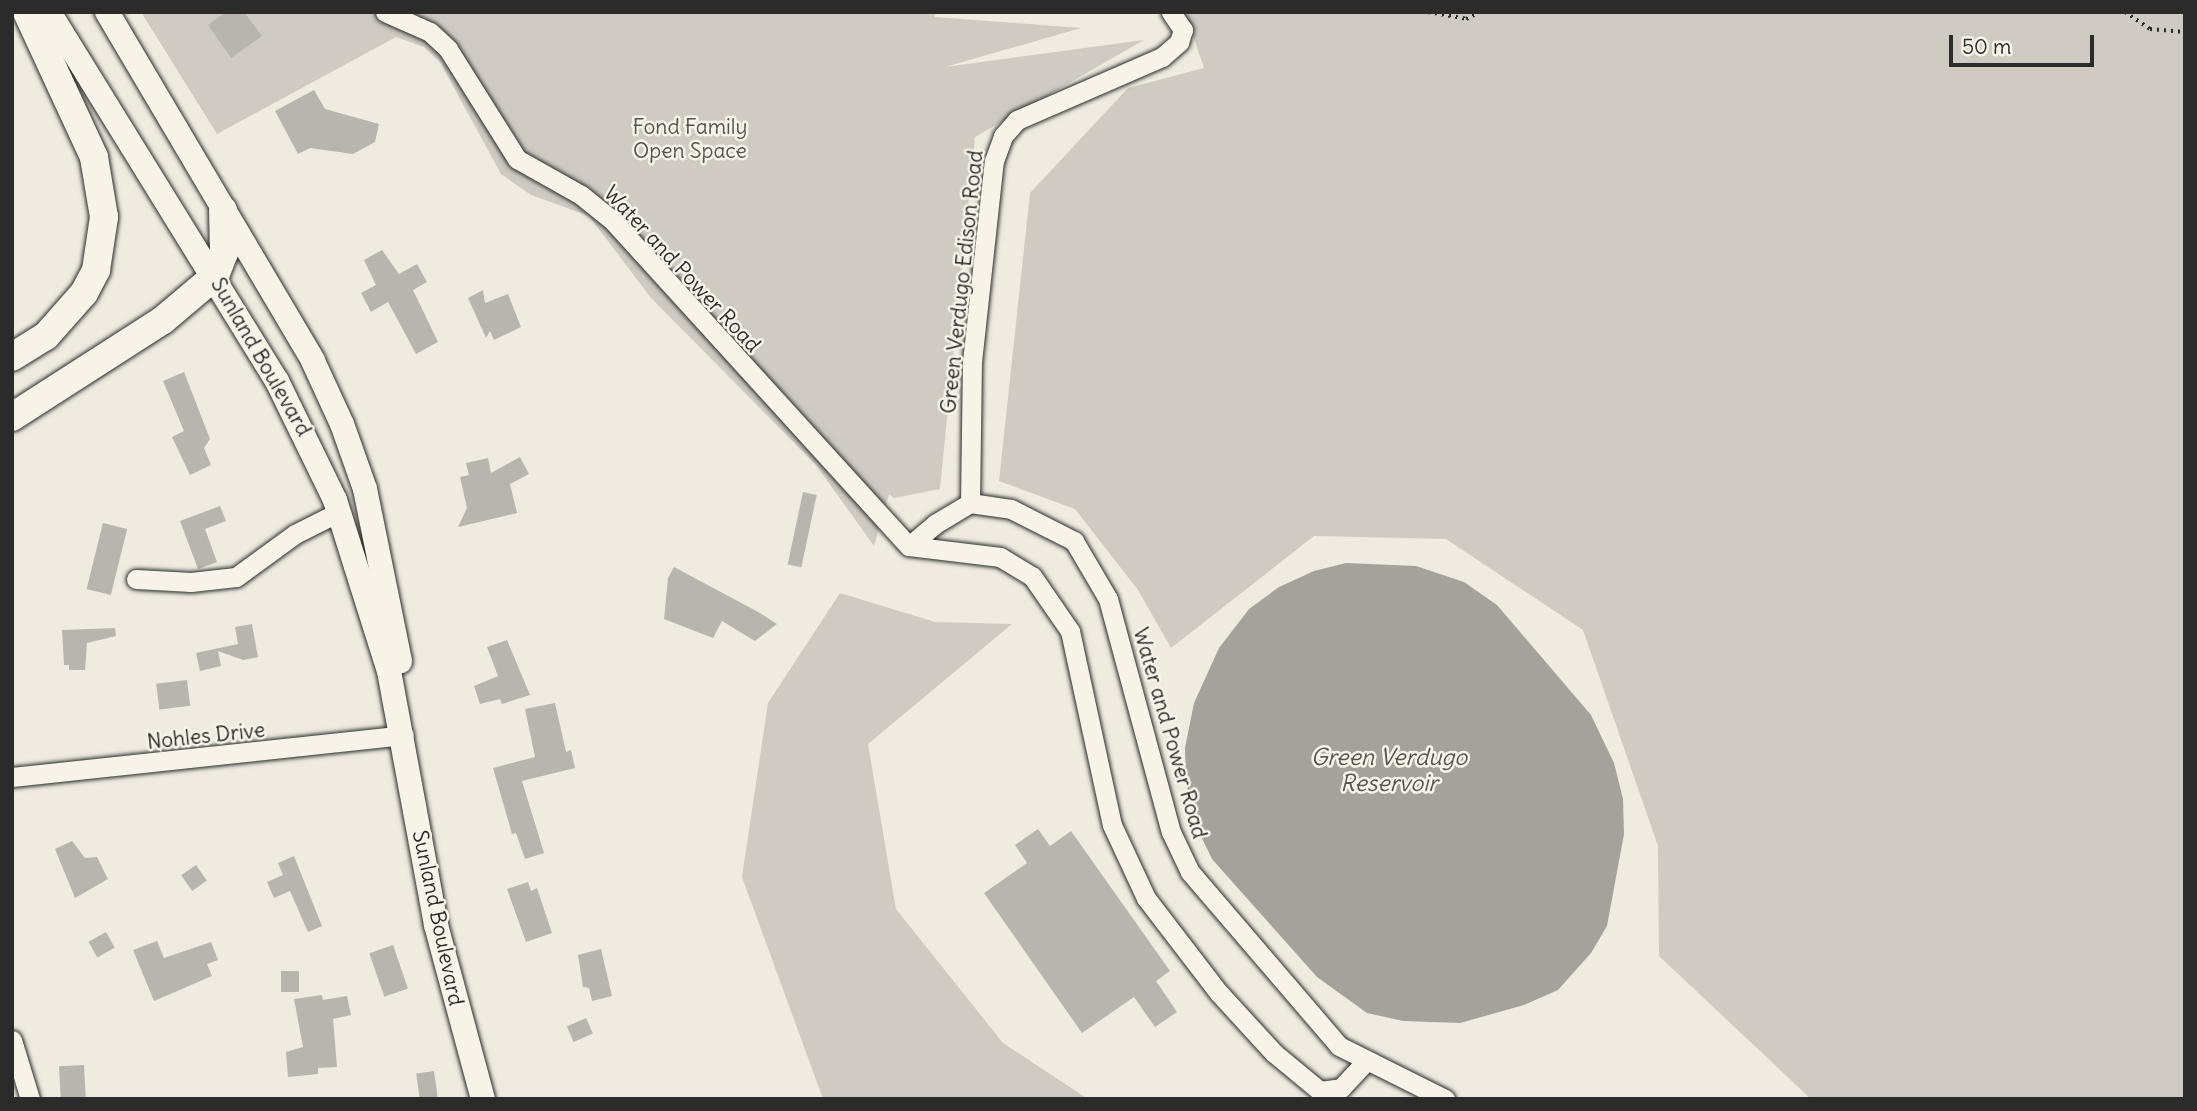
<!DOCTYPE html>
<style>
body{margin:0}
#map{position:relative;width:2197px;height:1111px;overflow:hidden;background:#efebe0;font-family:Delius,sans-serif}
div>[style]{position:absolute}
.green>*{inset:0;background:#cfcbc2}
.water>*{inset:0;background:#a4a29a}
.building>*{inset:0;background:#b8b5ae;transform-origin:0 0}
.path>*{height:3.5px;margin-top:-1.75px;transform-origin:0;background:repeating-linear-gradient(90deg,#2b2b2b 0 2px,transparent 0 7px)}
.roads{filter:drop-shadow(0 0 2px #2b2b2b) drop-shadow(0 0 2px #2b2b2b)}
.minor>*{height:19px;margin:-9.5px;padding:0 9.5px;transform-origin:9.5px;border-radius:9.5px;background:#f7f3e8}
.major>*{height:24px;margin:-12px;padding:0 12px;transform-origin:12px;border-radius:12px;background:#f7f3e8}
.highway>*{height:28px;margin:-14px;padding:0 14px;transform-origin:14px;border-radius:14px;background:#f7f3e8}
span{translate:-50% -50%;white-space:nowrap;text-align:center;line-height:1.15;-webkit-text-stroke:5px #f7f3e8;paint-order:stroke}
.park-label{font-size:21px;color:#545351}
.street-label{font-size:21px;color:#2b2b2b}
.water-label{font-size:23px;color:#555552;font-style:italic}
.frame{position:absolute;inset:0;border:14px solid #2b2b2b;pointer-events:none}
.scale{position:absolute;left:1949px;top:35px;width:145px;height:32px;box-sizing:border-box;border:4px solid #2b2b2b;border-top:0;padding-left:9px;font-size:21px;line-height:24px;white-space:nowrap;color:#2b2b2b;-webkit-text-stroke:5px #f7f3e8;paint-order:stroke}
</style>
<div id="map">
<div class="green">
<div style="clip-path:polygon(141px 12px,934px 12px,935px 17px,1081px 28px,945px 67px,1144px 40px,975px 137px,940px 489px,894px 498px,889px 494px,874px 546px,816px 465px,651px 298px,589px 216px,531px 195px,501px 174px,440px 62px,424px 47px,396px 37px,217px 134px)"></div>
<div style="clip-path:polygon(1185px 12px,2185px 12px,2185px 1099px,1811px 1099px,1659px 956px,1658px 846px,1583px 630px,1446px 539px,1314px 536px,1171px 648px,1138px 590px,1075px 509px,999px 481px,1030px 193px,1128px 88px,1204px 68px)"></div>
<div style="clip-path:polygon(840px 593px,935px 622px,1012px 624px,868px 744px,896px 909px,1003px 1043px,1088px 1099px,823px 1099px,742px 877px,768px 703px)"></div>
</div>
<div class="water">
<div style="clip-path:polygon(1346px 563px,1416px 566px,1464px 582px,1497px 605px,1591px 715px,1614px 763px,1623px 799px,1624px 834px,1607px 926px,1591px 953px,1558px 990px,1524px 1005px,1460px 1023px,1403px 1021px,1367px 1013px,1317px 977px,1212px 859px,1197px 828px,1186px 782px,1185px 748px,1194px 703px,1219px 648px,1249px 609px,1279px 587px,1314px 571px)"></div>
</div>
<div class="building">
<div style="clip-path:polygon(226px 12px,244px 12px,262px 36px,231px 58px,208px 25px)"></div>
<div style="clip-path:polygon(314px 90px,325px 109px,379px 124px,375px 142px,353px 154px,310px 148px,298px 154px,275px 111px)"></div>
<div style="clip-path:polygon(382px 250px,399px 274px,417px 264px,427px 282px,413px 290px,438px 342px,416px 354px,388px 302px,371px 312px,361px 293px,376px 285px,364px 260px)"></div>
<div style="clip-path:polygon(483px 290px,485px 303px,508px 294px,521px 327px,494px 340px,490px 331px,486px 338px,468px 298px)"></div>
<div style="clip-path:polygon(184px 372px,210px 439px,204px 448px,211px 465px,190px 475px,172px 437px,184px 431px,163px 381px)"></div>
<div style="clip-path:polygon(520px 457px,529px 474px,510px 484px,517px 513px,458px 527px,467px 508px,460px 477px,469px 475px,466px 463px,488px 458px,491px 473px)"></div>
<div style="left:803px;top:492px;width:14px;height:74px;rotate:12deg"></div>
<div style="clip-path:polygon(220px 506px,226px 521px,205px 529px,217px 562px,198px 569px,180px 521px)"></div>
<div style="left:103px;top:523px;width:25px;height:68px;rotate:14deg"></div>
<div style="clip-path:polygon(674px 567px,760px 613px,777px 624px,755px 641px,722px 621px,713px 638px,664px 619px,668px 578px)"></div>
<div style="clip-path:polygon(252px 624px,258px 657px,243px 660px,218px 651px,221px 666px,200px 671px,196px 653px,238px 644px,235px 627px)"></div>
<div style="clip-path:polygon(115px 628px,116px 636px,87px 643px,85px 670px,69px 670px,69px 665px,64px 665px,62px 630px)"></div>
<div style="clip-path:polygon(507px 640px,530px 695px,502px 704px,500px 699px,480px 704px,474px 686px,498px 676px,487px 647px)"></div>
<div style="left:187px;top:680px;width:26px;height:31px;rotate:83deg"></div>
<div style="clip-path:polygon(555px 703px,566px 752px,571px 750px,575px 768px,522px 781px,544px 853px,525px 859px,516px 833px,512px 834px,493px 768px,535px 757px,525px 709px)"></div>
<div style="clip-path:polygon(1038px 829px,1050px 846px,1071px 831px,1170px 971px,1156px 981px,1177px 1012px,1155px 1027px,1134px 997px,1082px 1033px,984px 893px,1027px 863px,1015px 845px)"></div>
<div style="clip-path:polygon(72px 841px,85px 858px,97px 857px,108px 879px,75px 898px,55px 849px)"></div>
<div style="clip-path:polygon(294px 856px,322px 926px,308px 932px,290px 891px,274px 898px,267px 882px,283px 875px,278px 863px)"></div>
<div style="left:196px;top:865px;width:19px;height:18px;rotate:55deg"></div>
<div style="clip-path:polygon(528px 882px,531px 891px,537px 888px,552px 933px,526px 942px,507px 889px)"></div>
<div style="left:106px;top:932px;width:18px;height:20px;rotate:61deg"></div>
<div style="clip-path:polygon(157px 941px,164px 958px,211px 942px,218px 960px,207px 964px,212px 976px,154px 1001px,133px 950px)"></div>
<div style="left:393px;top:945px;width:46px;height:25px;rotate:71deg"></div>
<div style="clip-path:polygon(601px 949px,612px 996px,592px 1001px,589px 988px,583px 987px,578px 955px)"></div>
<div style="left:281px;top:971px;width:18px;height:21px"></div>
<div style="clip-path:polygon(322px 995px,323px 1000px,347px 996px,351px 1015px,333px 1019px,337px 1067px,318px 1068px,318px 1074px,288px 1077px,286px 1052px,303px 1047px,294px 999px)"></div>
<div style="left:586px;top:1018px;width:17px;height:21px;rotate:66deg"></div>
<div style="left:84px;top:1065px;width:34px;height:25px;rotate:87deg"></div>
<div style="left:434px;top:1071px;width:28px;height:18px;rotate:82deg"></div>
</div>
<div class="path">
<div style="left:1428px;top:12px;width:39px;rotate:10deg"></div>
<div style="left:1466px;top:19px;width:16px;rotate:-27deg"></div>
<div style="left:2125px;top:12px;width:30px;rotate:34deg"></div>
<div style="left:2150px;top:29px;width:35px;rotate:5deg"></div>
</div>
<div class="roads">
<div class="minor">
<div style="left:385px;top:12px;width:49px;rotate:24deg"></div>
<div style="left:430px;top:32px;width:25px;rotate:43deg"></div>
<div style="left:448px;top:49px;width:130px;rotate:57.9deg"></div>
<div style="left:517px;top:159px;width:73px;rotate:29.4deg"></div>
<div style="left:581px;top:195px;width:38px;rotate:39deg"></div>
<div style="left:611px;top:219px;width:442px;rotate:47.7deg"></div>
<div style="left:909px;top:546px;width:92px;rotate:6.9deg"></div>
<div style="left:1000px;top:557px;width:37px;rotate:31deg"></div>
<div style="left:1032px;top:576px;width:67px;rotate:55.4deg"></div>
<div style="left:1070px;top:631px;width:198px;rotate:77.8deg"></div>
<div style="left:1112px;top:825px;width:81px;rotate:65deg"></div>
<div style="left:1146px;top:898px;width:120px;rotate:52.5deg"></div>
<div style="left:1219px;top:993px;width:81px;rotate:47.5deg"></div>
<div style="left:1274px;top:1053px;width:60px;rotate:39.6deg"></div>
<div style="left:1320px;top:1091px;width:21px;rotate:-8deg"></div>
<div style="left:1341px;top:1088px;width:37px;rotate:-47deg"></div>
<div style="left:970px;top:503px;width:141px;rotate:-89.2deg"></div>
<div style="left:972px;top:362px;width:202px;rotate:-83.8deg"></div>
<div style="left:994px;top:161px;width:27px;rotate:-70deg"></div>
<div style="left:1003px;top:136px;width:21px;rotate:-49deg"></div>
<div style="left:1017px;top:120px;width:158px;rotate:-23.5deg"></div>
<div style="left:1162px;top:57px;width:23px;rotate:-41deg"></div>
<div style="left:1179px;top:42px;width:13px;rotate:-72deg"></div>
<div style="left:1183px;top:30px;width:22px;rotate:-124deg"></div>
<div style="left:909px;top:546px;width:34px;rotate:-40deg"></div>
<div style="left:935px;top:524px;width:41px;rotate:-31deg"></div>
<div style="left:970px;top:503px;width:41px;rotate:8.3deg"></div>
<div style="left:1011px;top:509px;width:71px;rotate:26.9deg"></div>
<div style="left:1074px;top:541px;width:67px;rotate:59.6deg"></div>
<div style="left:1108px;top:599px;width:241px;rotate:74.9deg"></div>
<div style="left:1171px;top:832px;width:44px;rotate:64.6deg"></div>
<div style="left:1190px;top:872px;width:229px;rotate:49.4deg"></div>
<div style="left:1339px;top:1046px;width:119px;rotate:26.6deg"></div>
<div style="left:136px;top:579px;width:55px;rotate:3.1deg"></div>
<div style="left:191px;top:582px;width:45px;rotate:-6.3deg"></div>
<div style="left:236px;top:577px;width:73px;rotate:-36.1deg"></div>
<div style="left:295px;top:534px;width:49px;rotate:-26.6deg"></div>
<div style="left:12px;top:777px;width:394px;rotate:-6.1deg"></div>
<div style="left:12px;top:1040px;width:62px;rotate:73deg"></div>
</div>
<div class="major">
<div style="left:49px;top:12px;width:434px;rotate:58.3deg"></div>
<div style="left:277px;top:381px;width:132px;rotate:64deg"></div>
<div style="left:335px;top:500px;width:179px;rotate:72.5deg"></div>
<div style="left:389px;top:671px;width:258px;rotate:79.5deg"></div>
<div style="left:436px;top:925px;width:180px;rotate:74.9deg"></div>
<div style="left:107px;top:12px;width:405px;rotate:59.4deg"></div>
<div style="left:313px;top:361px;width:69px;rotate:65.3deg"></div>
<div style="left:342px;top:424px;width:69px;rotate:70.5deg"></div>
<div style="left:365px;top:489px;width:176px;rotate:78.5deg"></div>
</div>
<div class="highway">
<div style="left:12px;top:357px;width:40px;rotate:-32deg"></div>
<div style="left:46px;top:336px;width:57px;rotate:-48.5deg"></div>
<div style="left:84px;top:293px;width:26px;rotate:-62deg"></div>
<div style="left:96px;top:270px;width:54px;rotate:-81.4deg"></div>
<div style="left:104px;top:217px;width:61px;rotate:-99.5deg"></div>
<div style="left:94px;top:157px;width:160px;rotate:-114.8deg"></div>
<div style="left:12px;top:417px;width:179px;rotate:-32.7deg"></div>
<div style="left:163px;top:320px;width:68px;rotate:-40.2deg"></div>
<div style="left:215px;top:276px;width:25px;rotate:-69deg"></div>
<div style="left:224px;top:253px;width:43px;rotate:-91.3deg"></div>
</div>
</div>
<div class="park-label">
<span style="left:690px;top:139px">Fond Family<br>Open Space</span>
</div>
<div class="street-label">
<span style="left:682px;top:269px;rotate:47deg">Water and Power Road</span>
<span style="left:962px;top:282px;rotate:-84deg">Green Verdugo Edison Road</span>
<span style="left:261px;top:357px;rotate:60deg">Sunland Boulevard</span>
<span style="left:1170px;top:733px;rotate:74deg">Water and Power Road</span>
<span style="left:206px;top:736px;rotate:-6deg">Nohles Drive</span>
<span style="left:438px;top:918px;rotate:78deg">Sunland Boulevard</span>
</div>
<div class="water-label">
<span style="left:1389px;top:770px">Green Verdugo<br>Reservoir</span>
</div>
<div class="frame"></div>
<div class="scale">50 m</div>
</div>
